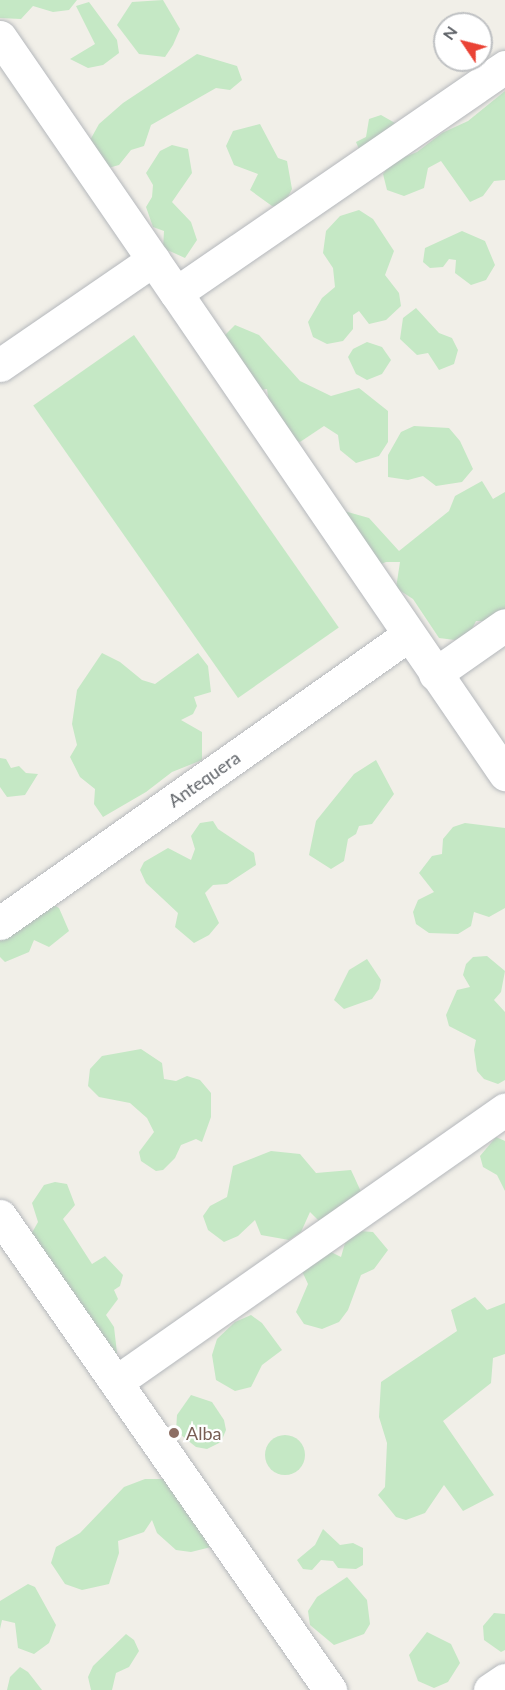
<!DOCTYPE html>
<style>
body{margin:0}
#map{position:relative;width:505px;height:1690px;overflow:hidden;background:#f1efe8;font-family:Lato,sans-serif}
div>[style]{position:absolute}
.green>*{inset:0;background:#c5e8c5;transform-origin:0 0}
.round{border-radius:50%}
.roads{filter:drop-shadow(0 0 2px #b5b8bc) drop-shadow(0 0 2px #b5b8bc)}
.street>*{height:33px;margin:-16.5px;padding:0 16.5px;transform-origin:16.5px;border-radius:16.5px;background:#fff}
.dots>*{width:16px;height:16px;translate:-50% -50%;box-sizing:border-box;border:3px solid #fff;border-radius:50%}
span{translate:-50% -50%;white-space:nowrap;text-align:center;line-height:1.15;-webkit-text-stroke:4.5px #fff;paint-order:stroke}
.street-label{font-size:18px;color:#5f6368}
.education-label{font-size:18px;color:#785e54}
.left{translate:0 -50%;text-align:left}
.north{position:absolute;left:433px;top:12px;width:60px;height:60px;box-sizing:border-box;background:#fff;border:2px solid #bfc1c3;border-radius:50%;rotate:305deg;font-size:16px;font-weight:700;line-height:24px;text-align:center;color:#5f6368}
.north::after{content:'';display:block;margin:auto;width:21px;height:27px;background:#ea4335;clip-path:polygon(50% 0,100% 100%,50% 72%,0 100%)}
</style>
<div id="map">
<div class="green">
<div style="clip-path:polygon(0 0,77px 0,69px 10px,53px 12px,33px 6px,21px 19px,0 18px)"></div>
<div style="clip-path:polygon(163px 0,180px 29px,173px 45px,165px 57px,139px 54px,117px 25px,132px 2px)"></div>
<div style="clip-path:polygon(89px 2px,117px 40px,119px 53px,103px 65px,88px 68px,70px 59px,95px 44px,76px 6px)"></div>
<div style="clip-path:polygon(197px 54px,237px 66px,242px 80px,230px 90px,216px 88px,151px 125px,144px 146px,131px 150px,119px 165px,101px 170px,89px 142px,99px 124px,123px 103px)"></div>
<div style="clip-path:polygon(505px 91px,505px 180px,494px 181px,483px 196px,470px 202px,441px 161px,428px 168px,424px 188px,404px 196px,387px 190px,383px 174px,392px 162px,417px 152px,442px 133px,468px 121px)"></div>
<div style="clip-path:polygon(381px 115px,395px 123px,363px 159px,356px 142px,366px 137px,369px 119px)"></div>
<div style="clip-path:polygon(260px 124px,278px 158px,287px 161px,292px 189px,283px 207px,272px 206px,250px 190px,258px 174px,234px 165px,226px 146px,233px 131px)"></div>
<div style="clip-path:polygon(172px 145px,188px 149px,192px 173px,172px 202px,191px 222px,197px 240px,185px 258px,163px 248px,164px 231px,153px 227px,146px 207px,152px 197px,153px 185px,146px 173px,160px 151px)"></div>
<div style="clip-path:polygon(359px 210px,373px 219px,394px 251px,385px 275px,399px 293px,401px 306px,386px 320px,369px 324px,359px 311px,353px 315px,353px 329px,343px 341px,327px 344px,313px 337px,308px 322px,322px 298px,335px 287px,333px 268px,323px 253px,326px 231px,340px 216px)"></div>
<div style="clip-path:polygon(462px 231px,485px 241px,495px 265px,486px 280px,471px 285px,455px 273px,456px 260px,449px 259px,443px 267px,430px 268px,423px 262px,425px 248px)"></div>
<div style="clip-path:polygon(416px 308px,439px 333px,452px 338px,458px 350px,454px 364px,439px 370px,428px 353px,417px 355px,400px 339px,403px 318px)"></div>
<div style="clip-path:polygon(235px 325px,259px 335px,300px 381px,331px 396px,359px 388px,388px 411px,388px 442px,379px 456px,356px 463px,340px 450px,338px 435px,324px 426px,300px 442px,281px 436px,271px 419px,267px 389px,250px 392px,218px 342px)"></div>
<div style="left:134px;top:335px;width:357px;height:123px;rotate:55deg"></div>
<div style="clip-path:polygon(367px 342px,382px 347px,391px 360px,382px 374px,367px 380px,356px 374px,348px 357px,353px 349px)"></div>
<div style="clip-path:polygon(414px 426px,449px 428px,460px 441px,473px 469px,462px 482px,436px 486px,423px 476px,408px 480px,388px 477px,388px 455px,401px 432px)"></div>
<div style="clip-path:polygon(482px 481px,493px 499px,505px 492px,505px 627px,492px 621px,476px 621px,469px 635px,455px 640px,439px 638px,413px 599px,396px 588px,400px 562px,386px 562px,358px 574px,337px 509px,369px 518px,399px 551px,449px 511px,455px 496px)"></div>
<div style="clip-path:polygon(102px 653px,120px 662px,142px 680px,155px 684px,198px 653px,208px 666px,211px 692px,194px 697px,197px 706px,193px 714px,181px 720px,202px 732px,202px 760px,172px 772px,146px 792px,103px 817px,94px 804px,95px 789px,80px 777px,70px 757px,77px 745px,72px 724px,77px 690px)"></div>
<div style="clip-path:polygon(0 758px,6px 759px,11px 768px,19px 766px,26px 773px,38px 774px,25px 795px,7px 797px,0 787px)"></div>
<div style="clip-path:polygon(376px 760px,394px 794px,372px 824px,359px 826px,356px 834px,348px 839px,344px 861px,331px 869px,309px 855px,316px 821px,354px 774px)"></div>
<div style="clip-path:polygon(213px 821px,218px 829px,254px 853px,256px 865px,227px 884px,213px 885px,205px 893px,219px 923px,209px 935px,194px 943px,175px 927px,178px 913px,146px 883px,140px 870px,144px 862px,168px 848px,191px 860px,195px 849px,191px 836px,200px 823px)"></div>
<div style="clip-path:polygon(465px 823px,505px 828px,505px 908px,489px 917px,474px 912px,471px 926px,458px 934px,429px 933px,416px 924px,413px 912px,418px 900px,434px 892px,419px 873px,432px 856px,442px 854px,443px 839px,453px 827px)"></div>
<div style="clip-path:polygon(47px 901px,59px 908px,69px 931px,49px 947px,34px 940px,29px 952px,5px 962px,0 957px,0 932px)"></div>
<div style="clip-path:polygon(487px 956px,505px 971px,501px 992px,494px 1000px,505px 1012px,505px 1080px,498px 1084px,484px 1079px,477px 1071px,474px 1050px,476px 1040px,449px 1026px,446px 1015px,457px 990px,470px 987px,463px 975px,466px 964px,473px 957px)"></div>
<div style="clip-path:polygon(367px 959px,381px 980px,379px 989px,372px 999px,344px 1009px,334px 1000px,349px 970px)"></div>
<div style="clip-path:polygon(141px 1049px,162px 1063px,164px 1079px,176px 1081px,187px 1076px,200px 1080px,211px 1093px,211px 1117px,202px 1142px,196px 1139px,181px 1145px,175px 1158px,163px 1170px,156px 1171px,141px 1161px,139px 1152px,154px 1132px,147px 1118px,130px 1103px,99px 1097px,88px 1086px,90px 1069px,102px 1056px)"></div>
<div style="clip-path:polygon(496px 1137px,505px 1141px,505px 1191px,497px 1175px,483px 1167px,480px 1156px)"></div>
<div style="clip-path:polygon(271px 1151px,300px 1154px,316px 1173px,351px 1170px,363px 1196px,326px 1228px,310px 1212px,301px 1232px,289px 1240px,261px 1235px,255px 1220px,238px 1236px,224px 1242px,208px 1230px,203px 1216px,210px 1206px,227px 1197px,233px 1166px)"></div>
<div style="clip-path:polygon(55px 1182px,67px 1184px,75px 1205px,63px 1219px,92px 1264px,105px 1256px,123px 1275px,120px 1286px,114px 1290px,118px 1299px,106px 1315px,114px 1327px,117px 1353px,92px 1361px,71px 1329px,81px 1303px,67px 1294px,24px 1247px,38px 1222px,32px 1203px,44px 1185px)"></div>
<div style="clip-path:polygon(360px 1231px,373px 1232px,388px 1250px,374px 1269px,361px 1275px,348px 1310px,339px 1322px,322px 1329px,304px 1324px,296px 1312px,308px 1284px,301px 1269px,329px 1251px,341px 1257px,345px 1243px)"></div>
<div style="clip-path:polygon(475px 1297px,487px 1310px,505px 1303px,505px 1354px,493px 1358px,491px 1383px,443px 1421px,494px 1495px,463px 1511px,444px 1485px,425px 1513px,406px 1520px,396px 1517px,378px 1495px,385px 1487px,387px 1443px,379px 1417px,381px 1382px,457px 1331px,451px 1310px)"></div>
<div style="clip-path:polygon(251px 1315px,262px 1323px,282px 1350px,262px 1365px,251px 1387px,235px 1391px,216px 1380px,212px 1355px,217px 1339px,235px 1322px)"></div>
<div style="clip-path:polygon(191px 1395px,212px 1402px,224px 1420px,226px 1430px,221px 1442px,207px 1449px,196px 1447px,176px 1431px,177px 1415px)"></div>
<div class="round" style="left:265px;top:1435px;width:40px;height:40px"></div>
<div style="clip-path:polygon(145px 1479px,170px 1479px,211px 1547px,191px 1552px,176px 1550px,157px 1533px,152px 1520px,144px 1532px,118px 1541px,119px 1553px,109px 1584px,82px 1590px,65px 1584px,51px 1563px,56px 1547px,80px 1533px,124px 1487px)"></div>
<div style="clip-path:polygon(323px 1529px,340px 1545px,353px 1543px,363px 1548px,363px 1565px,356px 1569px,338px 1568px,333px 1561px,321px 1560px,312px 1570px,303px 1569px,297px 1560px,315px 1545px)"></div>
<div style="clip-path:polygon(347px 1577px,367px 1600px,370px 1624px,364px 1634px,334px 1645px,310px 1625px,308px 1611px,317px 1597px)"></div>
<div style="clip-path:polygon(28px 1584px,35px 1587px,56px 1625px,49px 1643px,34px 1654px,18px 1648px,15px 1623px,2px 1620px,0 1629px,0 1601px)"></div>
<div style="clip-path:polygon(494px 1613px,505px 1614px,505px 1650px,501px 1652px,484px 1640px,483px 1626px)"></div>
<div style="clip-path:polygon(427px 1632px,451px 1644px,460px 1663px,448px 1682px,434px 1688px,418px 1681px,409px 1655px)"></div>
<div style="clip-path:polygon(126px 1634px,134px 1640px,139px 1651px,129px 1667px,116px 1673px,112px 1690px,91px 1690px,88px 1677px,93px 1666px)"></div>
<div style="clip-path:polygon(20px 1667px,28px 1672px,42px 1690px,7px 1690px,10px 1677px)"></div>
</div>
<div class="roads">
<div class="street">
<div style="left:0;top:37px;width:311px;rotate:55.5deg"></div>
<div style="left:505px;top:67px;width:399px;rotate:145.5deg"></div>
<div style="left:176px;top:293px;width:583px;rotate:55.63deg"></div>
<div style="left:0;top:365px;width:186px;rotate:-34.5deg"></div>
<div style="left:435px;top:674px;width:85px;rotate:-35deg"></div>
<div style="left:0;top:923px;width:499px;rotate:-35.2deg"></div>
<div style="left:0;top:1216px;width:578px;rotate:55.15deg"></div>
<div style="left:116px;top:1382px;width:475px;rotate:-35deg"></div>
<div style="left:490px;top:1690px;width:18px;rotate:-34deg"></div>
</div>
</div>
<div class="dots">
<div style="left:174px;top:1433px;background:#8d6e63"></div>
</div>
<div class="street-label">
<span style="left:204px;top:779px;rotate:-35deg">Antequera</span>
</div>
<div class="education-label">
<span class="left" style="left:186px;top:1433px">Alba</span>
</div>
<div class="north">N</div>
</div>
